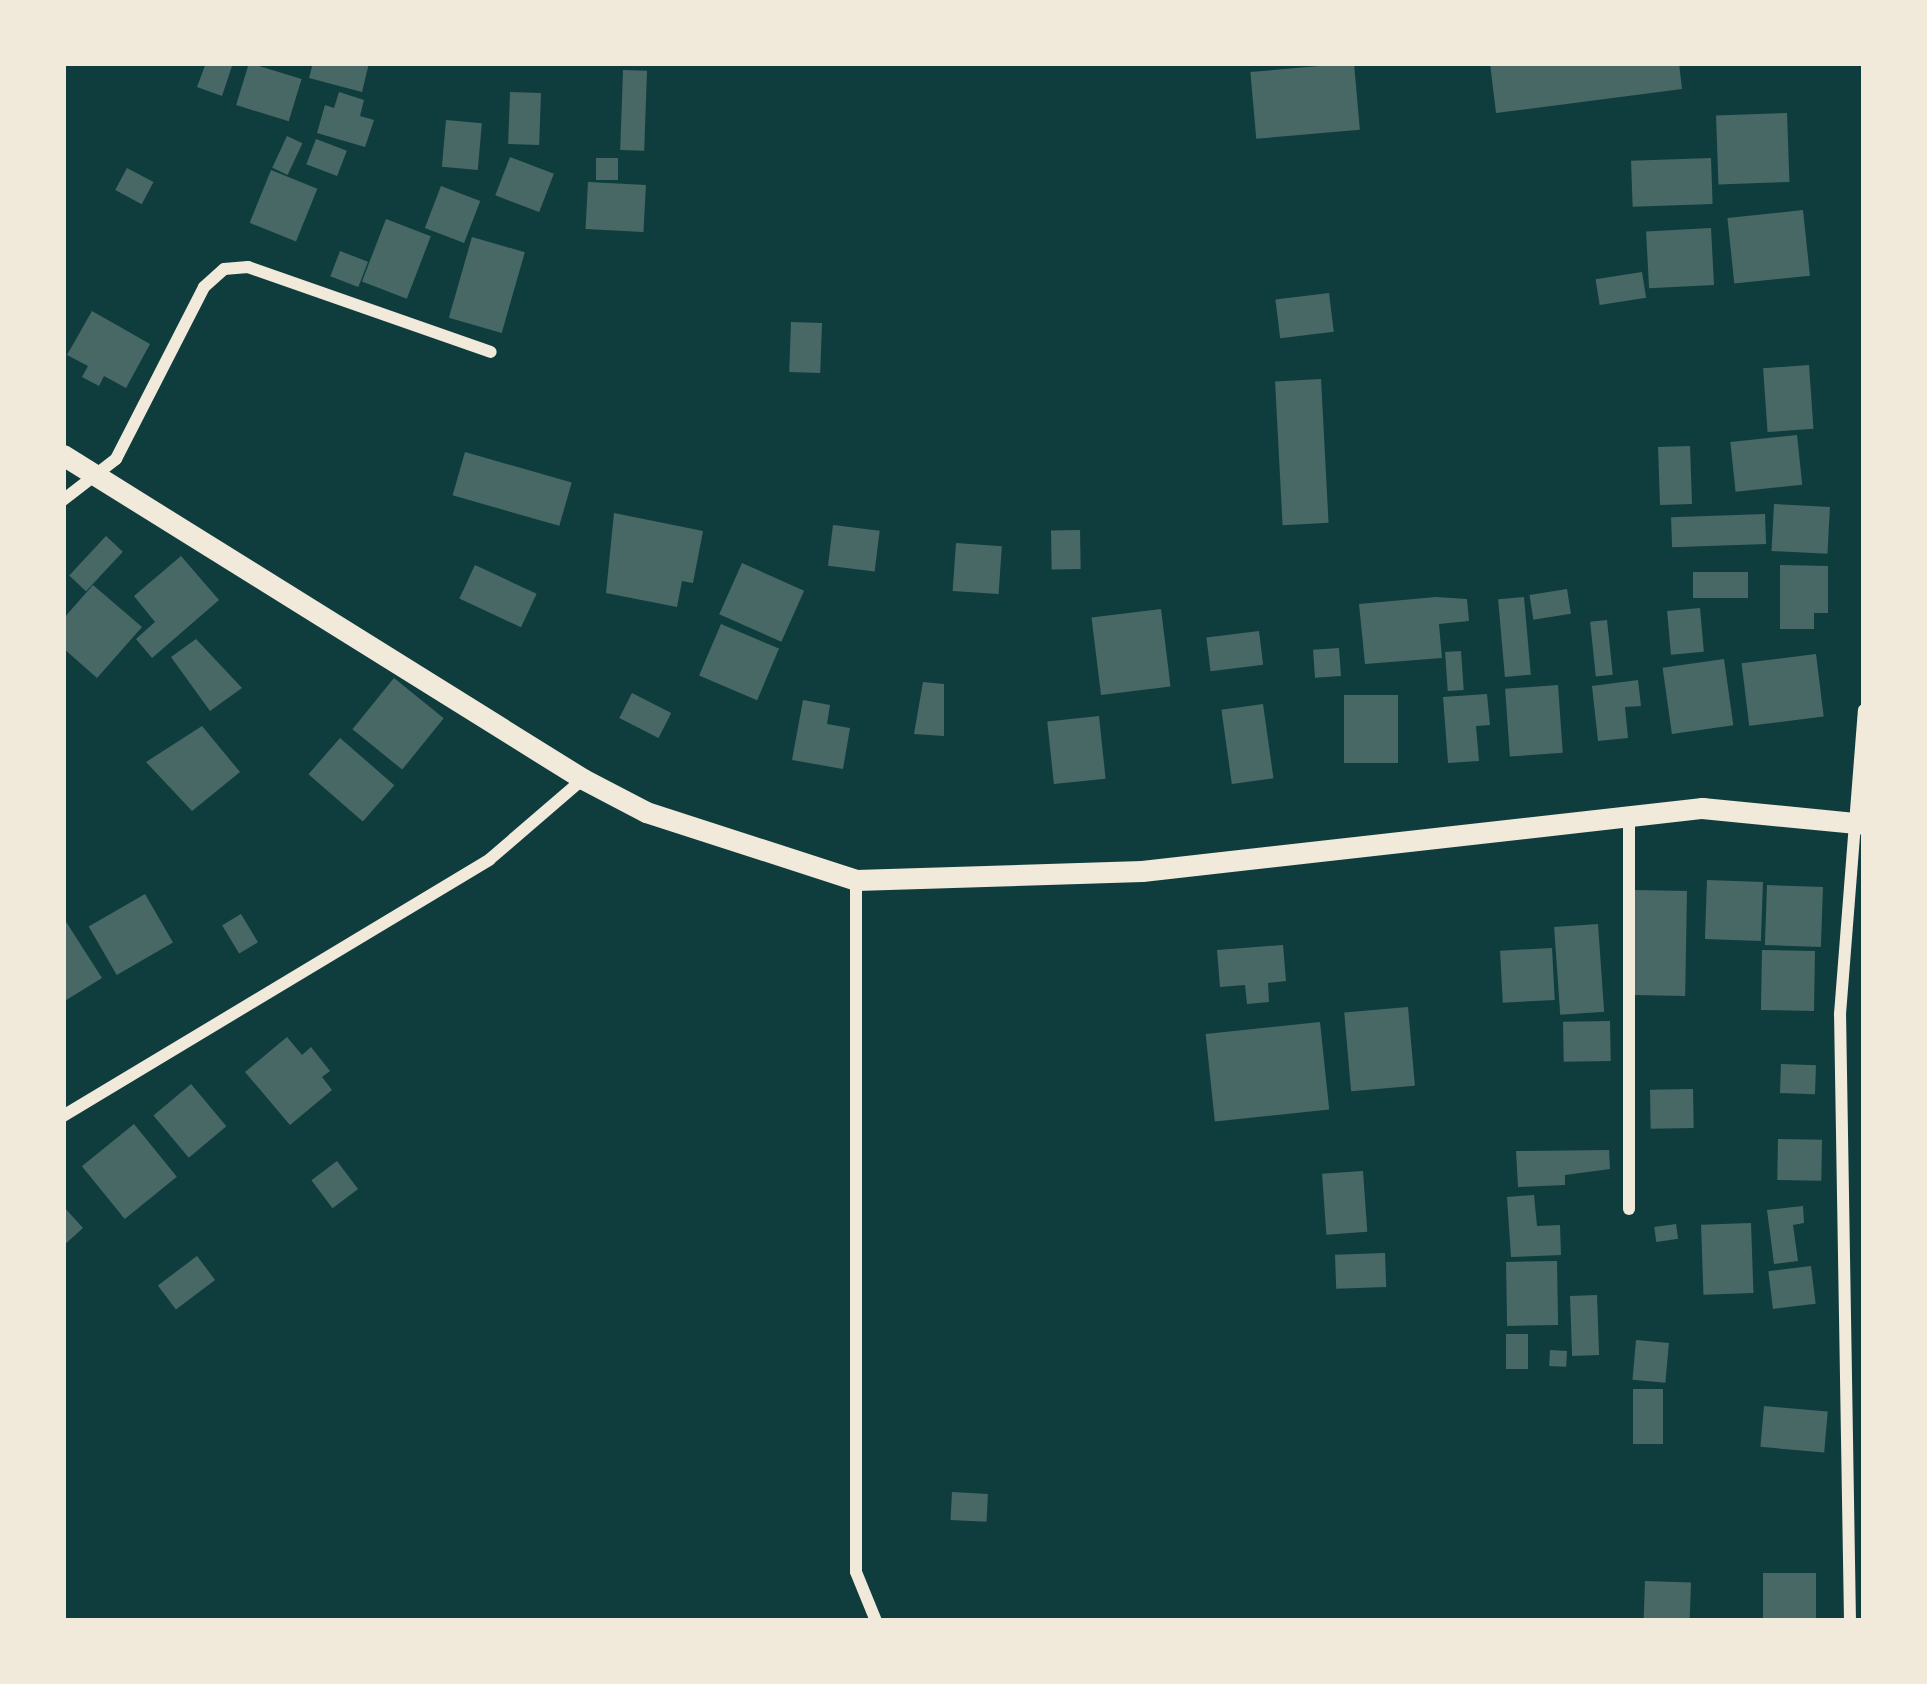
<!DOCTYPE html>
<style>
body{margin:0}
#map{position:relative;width:1927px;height:1684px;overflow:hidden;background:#0f3d3e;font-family:"Fira Sans Condensed",sans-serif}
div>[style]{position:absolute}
.building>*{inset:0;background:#486865;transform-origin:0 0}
.minor>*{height:12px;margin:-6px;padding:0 6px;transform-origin:6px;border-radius:6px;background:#f1e9da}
.tertiary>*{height:21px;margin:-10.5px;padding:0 10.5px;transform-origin:10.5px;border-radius:10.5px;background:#f1e9da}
span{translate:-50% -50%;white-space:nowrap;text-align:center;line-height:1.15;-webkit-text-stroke:12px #f1e9da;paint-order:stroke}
.frame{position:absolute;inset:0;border:66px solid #f1e9da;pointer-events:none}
</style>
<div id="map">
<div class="building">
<div style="clip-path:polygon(206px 63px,233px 63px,222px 96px,197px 87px)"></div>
<div style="left:249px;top:63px;width:55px;height:44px;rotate:17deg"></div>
<div style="clip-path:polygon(313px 63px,369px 63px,362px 92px,309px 78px)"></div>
<div style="left:1354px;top:63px;width:67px;height:104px;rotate:85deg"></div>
<div style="clip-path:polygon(1490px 63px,1679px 63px,1682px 89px,1496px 113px)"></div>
<div style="left:623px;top:70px;width:24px;height:80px;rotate:2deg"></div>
<div style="clip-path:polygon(339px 92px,364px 100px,360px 116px,374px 120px,365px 147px,317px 133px,325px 105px,334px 108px)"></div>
<div style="left:510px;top:92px;width:31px;height:52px;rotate:2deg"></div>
<div style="left:1787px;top:113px;width:69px;height:71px;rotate:88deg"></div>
<div style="left:446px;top:120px;width:36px;height:47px;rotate:5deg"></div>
<div style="left:287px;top:136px;width:17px;height:35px;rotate:25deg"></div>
<div style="left:316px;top:139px;width:33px;height:27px;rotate:21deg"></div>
<div style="left:510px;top:157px;width:47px;height:41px;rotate:21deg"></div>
<div style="left:596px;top:158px;width:22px;height:22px"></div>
<div style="left:1711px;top:158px;width:46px;height:80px;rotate:88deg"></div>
<div style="left:127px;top:168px;width:30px;height:25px;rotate:28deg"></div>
<div style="left:271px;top:170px;width:50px;height:57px;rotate:22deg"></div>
<div style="left:588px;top:182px;width:58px;height:47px;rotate:3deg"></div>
<div style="left:441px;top:186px;width:42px;height:45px;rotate:21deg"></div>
<div style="left:1803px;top:210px;width:66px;height:76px;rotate:84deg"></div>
<div style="left:386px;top:219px;width:48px;height:67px;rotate:21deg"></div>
<div style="left:1711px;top:228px;width:57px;height:65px;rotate:87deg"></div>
<div style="left:472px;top:237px;width:55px;height:84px;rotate:16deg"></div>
<div style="left:340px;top:251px;width:30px;height:27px;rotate:21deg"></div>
<div style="left:1642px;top:272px;width:26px;height:47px;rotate:81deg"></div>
<div style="left:1329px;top:293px;width:39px;height:54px;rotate:83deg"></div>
<div style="clip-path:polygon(92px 311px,150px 344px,126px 388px,104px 376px,99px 386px,82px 377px,88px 366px,67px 355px)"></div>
<div style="left:791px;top:322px;width:31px;height:50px;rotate:2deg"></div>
<div style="left:1809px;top:365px;width:64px;height:46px;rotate:86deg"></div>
<div style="left:1321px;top:379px;width:144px;height:46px;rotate:87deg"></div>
<div style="left:1797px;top:435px;width:50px;height:67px;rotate:84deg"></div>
<div style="left:1690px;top:446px;width:58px;height:32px;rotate:88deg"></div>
<div style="left:465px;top:452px;width:111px;height:45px;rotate:16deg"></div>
<div style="left:1774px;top:504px;width:56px;height:47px;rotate:3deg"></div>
<div style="clip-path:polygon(614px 513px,703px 531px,693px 583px,682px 581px,677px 607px,606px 593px)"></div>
<div style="left:1765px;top:514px;width:30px;height:94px;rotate:88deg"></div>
<div style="left:833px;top:525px;width:47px;height:41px;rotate:7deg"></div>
<div style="left:1080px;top:530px;width:39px;height:29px;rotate:89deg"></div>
<div style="left:106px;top:536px;width:23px;height:54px;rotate:43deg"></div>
<div style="left:956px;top:543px;width:46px;height:48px;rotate:4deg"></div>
<div style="clip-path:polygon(181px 556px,219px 600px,152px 658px,136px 639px,155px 622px,134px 596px)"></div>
<div style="left:742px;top:563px;width:68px;height:56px;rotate:24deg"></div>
<div style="left:475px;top:565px;width:68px;height:37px;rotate:25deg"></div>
<div style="clip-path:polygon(1780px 565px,1828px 566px,1828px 613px,1814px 613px,1814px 629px,1780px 629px)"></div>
<div style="left:1693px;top:572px;width:55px;height:26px"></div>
<div style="clip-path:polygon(93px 585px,142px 627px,97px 678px,63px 648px,63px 619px)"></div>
<div style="left:1567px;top:589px;width:25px;height:38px;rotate:81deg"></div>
<div style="clip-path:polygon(1436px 597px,1467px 599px,1469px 621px,1439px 624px,1442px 658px,1365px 664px,1359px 604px)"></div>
<div style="left:1524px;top:597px;width:78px;height:26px;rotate:85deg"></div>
<div style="left:1700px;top:608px;width:44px;height:33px;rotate:85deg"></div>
<div style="left:1161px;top:609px;width:78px;height:70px;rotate:83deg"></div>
<div style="left:1607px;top:620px;width:55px;height:17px;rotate:84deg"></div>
<div style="left:721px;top:624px;width:63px;height:56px;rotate:23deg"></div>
<div style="left:1259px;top:631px;width:34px;height:53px;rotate:83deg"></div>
<div style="clip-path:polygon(196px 639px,242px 688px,210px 711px,171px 657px)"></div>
<div style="left:1339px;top:648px;width:28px;height:26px;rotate:86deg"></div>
<div style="left:1461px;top:651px;width:39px;height:16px;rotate:86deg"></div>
<div style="left:1816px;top:654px;width:63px;height:75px;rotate:83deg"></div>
<div style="left:1724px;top:659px;width:67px;height:62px;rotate:82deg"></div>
<div style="left:394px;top:678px;width:64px;height:66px;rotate:39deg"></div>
<div style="clip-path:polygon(1638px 680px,1641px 706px,1625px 707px,1628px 738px,1598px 741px,1592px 686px)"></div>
<div style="clip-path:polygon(923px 682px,944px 684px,944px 736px,914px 734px)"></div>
<div style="left:1558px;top:685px;width:68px;height:53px;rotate:86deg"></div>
<div style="left:632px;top:693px;width:44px;height:28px;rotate:27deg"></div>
<div style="clip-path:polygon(1487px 694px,1490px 725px,1476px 726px,1479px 761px,1448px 763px,1443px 697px)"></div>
<div style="left:1344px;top:695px;width:54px;height:68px"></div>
<div style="clip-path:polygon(803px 700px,830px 705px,827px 724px,850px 728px,843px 769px,792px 760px)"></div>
<div style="left:1263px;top:704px;width:75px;height:42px;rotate:82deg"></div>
<div style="left:1099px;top:716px;width:63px;height:52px;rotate:84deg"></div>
<div style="clip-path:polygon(202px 726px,240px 772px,192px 811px,146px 762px)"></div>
<div style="left:340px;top:738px;width:72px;height:48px;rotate:41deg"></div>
<div style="left:1707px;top:880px;width:56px;height:59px;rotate:2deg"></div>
<div style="left:1767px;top:885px;width:56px;height:60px;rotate:2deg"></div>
<div style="left:1635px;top:890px;width:52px;height:105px;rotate:1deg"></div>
<div style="left:145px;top:894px;width:56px;height:65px;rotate:60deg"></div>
<div style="left:241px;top:914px;width:33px;height:22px;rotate:59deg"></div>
<div style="clip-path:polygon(63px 917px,102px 978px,63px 1002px)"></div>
<div style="left:1598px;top:924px;width:88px;height:44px;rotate:86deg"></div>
<div style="clip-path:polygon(1283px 945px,1286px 981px,1268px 983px,1269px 1002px,1247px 1004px,1245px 985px,1220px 987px,1217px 950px)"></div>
<div style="left:1552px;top:948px;width:52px;height:52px;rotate:87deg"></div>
<div style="left:1762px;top:950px;width:53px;height:60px;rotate:1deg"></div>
<div style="left:1408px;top:1007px;width:79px;height:64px;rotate:85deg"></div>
<div style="left:1610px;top:1021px;width:40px;height:47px;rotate:89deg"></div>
<div style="left:1320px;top:1022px;width:88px;height:115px;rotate:84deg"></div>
<div style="clip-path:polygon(287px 1037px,302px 1055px,311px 1047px,330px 1071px,322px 1077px,332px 1090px,290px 1125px,245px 1072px)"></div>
<div style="left:1781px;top:1064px;width:35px;height:29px;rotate:2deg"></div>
<div style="left:191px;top:1084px;width:55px;height:49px;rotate:50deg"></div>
<div style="left:1693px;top:1089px;width:39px;height:43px;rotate:89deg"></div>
<div style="left:134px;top:1124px;width:68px;height:67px;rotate:51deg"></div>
<div style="left:1778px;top:1139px;width:44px;height:41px;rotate:1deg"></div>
<div style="clip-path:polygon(1609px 1150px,1610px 1169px,1565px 1175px,1565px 1185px,1518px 1187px,1516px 1151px)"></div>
<div style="left:337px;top:1161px;width:35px;height:32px;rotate:53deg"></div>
<div style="left:1363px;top:1171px;width:61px;height:41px;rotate:86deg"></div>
<div style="clip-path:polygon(1534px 1195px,1537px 1226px,1560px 1225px,1561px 1255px,1511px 1257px,1507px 1197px)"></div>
<div style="clip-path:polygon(63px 1206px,83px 1228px,63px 1246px)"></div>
<div style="clip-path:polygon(1803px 1206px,1804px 1223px,1793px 1225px,1798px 1261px,1774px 1264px,1767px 1210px)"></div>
<div style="left:1751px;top:1223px;width:70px;height:50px;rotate:88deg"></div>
<div style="left:1676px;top:1224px;width:15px;height:22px;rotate:82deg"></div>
<div style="left:1385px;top:1253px;width:34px;height:50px;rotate:88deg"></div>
<div style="left:197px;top:1256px;width:30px;height:49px;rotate:53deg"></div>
<div style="left:1557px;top:1261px;width:64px;height:51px;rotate:89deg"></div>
<div style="left:1811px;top:1266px;width:38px;height:43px;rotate:83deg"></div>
<div style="left:1597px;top:1295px;width:60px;height:27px;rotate:88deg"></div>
<div style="left:1506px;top:1334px;width:22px;height:35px"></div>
<div style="left:1636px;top:1340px;width:33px;height:40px;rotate:5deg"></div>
<div style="left:1550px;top:1350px;width:17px;height:16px;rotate:3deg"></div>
<div style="left:1633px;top:1389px;width:30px;height:55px"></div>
<div style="left:1764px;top:1406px;width:64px;height:41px;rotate:5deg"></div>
<div style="left:952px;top:1492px;width:36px;height:28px;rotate:3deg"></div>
<div style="left:1763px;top:1573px;width:53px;height:48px"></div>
<div style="left:1645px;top:1581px;width:46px;height:37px;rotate:2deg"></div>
</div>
<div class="minor">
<div style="left:63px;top:500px;width:67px;rotate:-37.7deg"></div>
<div style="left:116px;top:459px;width:193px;rotate:-62.9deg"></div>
<div style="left:204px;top:287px;width:27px;rotate:-42deg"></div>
<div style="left:224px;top:269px;width:24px;rotate:-5deg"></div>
<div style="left:248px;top:267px;width:257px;rotate:19.3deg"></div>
<div style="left:1629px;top:816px;width:393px;rotate:90deg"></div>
<div style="left:856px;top:880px;width:692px;rotate:90deg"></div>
<div style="left:856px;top:1572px;width:53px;rotate:67.8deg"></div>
<div style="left:63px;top:1116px;width:498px;rotate:-31deg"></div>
<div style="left:490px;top:859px;width:123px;rotate:-40.7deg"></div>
<div style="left:1850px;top:1621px;width:607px;rotate:-90.94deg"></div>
<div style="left:1840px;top:1014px;width:305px;rotate:-85.5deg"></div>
</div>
<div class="tertiary">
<div style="left:63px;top:455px;width:613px;rotate:31.93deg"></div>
<div style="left:583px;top:779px;width:71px;rotate:27.6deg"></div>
<div style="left:646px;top:812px;width:221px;rotate:17.9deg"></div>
<div style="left:856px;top:880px;width:286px;rotate:-1.8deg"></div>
<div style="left:1142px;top:871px;width:564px;rotate:-6.42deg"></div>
<div style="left:1702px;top:808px;width:163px;rotate:5.6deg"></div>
</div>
<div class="frame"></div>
</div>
